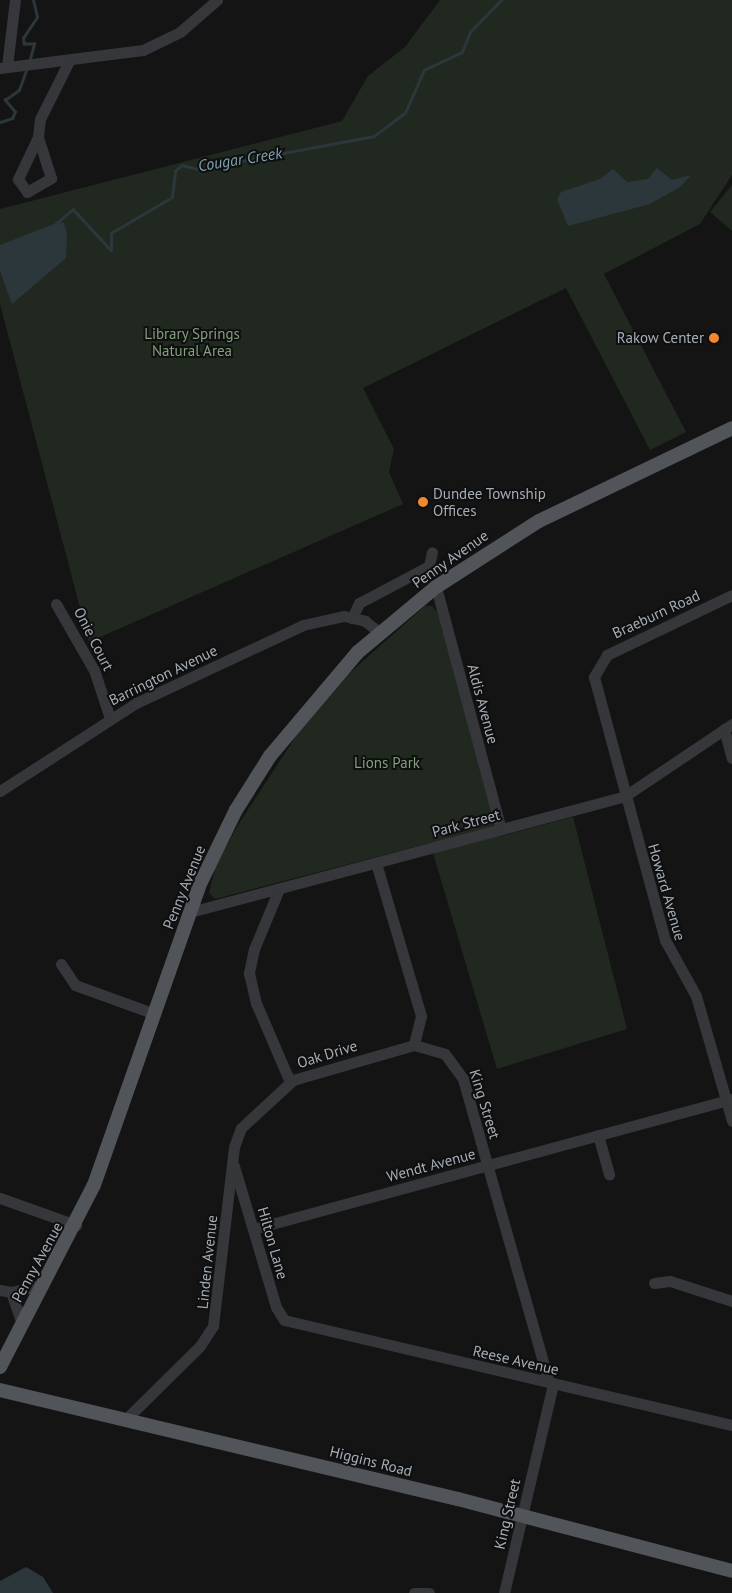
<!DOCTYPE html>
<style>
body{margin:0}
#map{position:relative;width:732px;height:1593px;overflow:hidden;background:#141415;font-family:"PT Sans",sans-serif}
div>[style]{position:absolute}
.green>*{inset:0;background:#202820}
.water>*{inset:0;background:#2c373b}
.stream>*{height:2.5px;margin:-1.25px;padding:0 1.25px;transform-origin:1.25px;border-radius:1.25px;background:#2c373b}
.minor>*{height:11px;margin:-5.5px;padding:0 5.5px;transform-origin:5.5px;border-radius:5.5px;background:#35373a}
.major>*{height:14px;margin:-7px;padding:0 7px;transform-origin:7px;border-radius:7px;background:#515459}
.dots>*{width:14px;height:14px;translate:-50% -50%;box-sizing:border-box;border:2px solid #0f0f10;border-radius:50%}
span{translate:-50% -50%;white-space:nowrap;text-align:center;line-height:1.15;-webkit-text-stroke:4px #0f0f10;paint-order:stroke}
.park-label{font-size:15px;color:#82a17c}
.poi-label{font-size:15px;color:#a5aeb6}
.right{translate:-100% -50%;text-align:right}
.left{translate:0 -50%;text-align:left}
.street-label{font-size:15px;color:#a5aeb6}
.water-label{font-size:16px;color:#7ca3b1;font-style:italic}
</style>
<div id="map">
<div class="green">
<div style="clip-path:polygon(440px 0,732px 0,732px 175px,700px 224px,604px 274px,686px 432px,650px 450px,566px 288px,363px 388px,394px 449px,389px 472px,403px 504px,89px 642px,0 304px,0 209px,342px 121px,368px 76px,405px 47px)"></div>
<div style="clip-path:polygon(732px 185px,732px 231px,710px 212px)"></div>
<div style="clip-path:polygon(425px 606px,432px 606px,438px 613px,498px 837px,573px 817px,627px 1029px,497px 1069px,430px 843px,215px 899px,209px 893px,216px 865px,238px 825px,302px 727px,345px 677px)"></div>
</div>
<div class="water">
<div style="clip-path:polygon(657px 168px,672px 180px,691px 175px,680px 187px,650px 204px,568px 226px,557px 199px,561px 192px,600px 179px,613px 169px,627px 182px,648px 179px)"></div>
<div style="clip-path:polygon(59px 222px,64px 223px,67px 234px,66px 258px,12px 304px,0 271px,0 245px)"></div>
<div style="clip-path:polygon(26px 1567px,43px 1577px,53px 1593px,0 1593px,0 1581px)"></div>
</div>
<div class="stream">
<div style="left:30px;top:59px;width:16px;rotate:-75deg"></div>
<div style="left:34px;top:44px;width:10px;rotate:180deg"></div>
<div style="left:24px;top:44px;width:6px;rotate:-99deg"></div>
<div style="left:23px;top:38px;width:25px;rotate:-56deg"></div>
<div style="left:37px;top:17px;width:17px;rotate:-103deg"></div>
<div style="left:0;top:122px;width:13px;rotate:-18deg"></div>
<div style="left:12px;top:118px;width:7px;rotate:-63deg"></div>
<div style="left:15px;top:112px;width:16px;rotate:-130deg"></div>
<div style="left:5px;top:100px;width:17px;rotate:-36deg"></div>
<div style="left:19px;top:90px;width:20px;rotate:-70deg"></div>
<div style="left:53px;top:226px;width:26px;rotate:-40deg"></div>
<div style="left:73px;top:209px;width:56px;rotate:47.2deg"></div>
<div style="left:111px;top:250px;width:17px;rotate:-90deg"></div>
<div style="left:111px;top:233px;width:71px;rotate:-30.5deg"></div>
<div style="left:172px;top:197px;width:26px;rotate:-83deg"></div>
<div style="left:175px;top:171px;width:9px;rotate:-41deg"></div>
<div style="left:182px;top:165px;width:16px;rotate:14deg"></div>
<div style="left:198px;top:169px;width:179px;rotate:-10.6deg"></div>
<div style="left:374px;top:136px;width:39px;rotate:-37deg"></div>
<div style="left:405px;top:113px;width:47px;rotate:-66.2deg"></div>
<div style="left:424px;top:70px;width:42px;rotate:-25.3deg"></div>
<div style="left:462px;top:52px;width:22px;rotate:-68deg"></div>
<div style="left:470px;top:32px;width:45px;rotate:-45.9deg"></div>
</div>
<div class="minor">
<div style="left:7px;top:66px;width:66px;rotate:-83.1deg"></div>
<div style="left:0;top:68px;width:144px;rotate:-7.2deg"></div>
<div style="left:143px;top:50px;width:41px;rotate:-25.9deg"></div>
<div style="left:180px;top:32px;width:49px;rotate:-40.9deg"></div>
<div style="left:38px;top:137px;width:47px;rotate:115.5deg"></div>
<div style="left:18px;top:179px;width:16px;rotate:55deg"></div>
<div style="left:27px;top:192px;width:28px;rotate:-30deg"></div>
<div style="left:51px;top:178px;width:43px;rotate:-107.6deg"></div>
<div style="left:38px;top:137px;width:18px;rotate:-84deg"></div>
<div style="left:40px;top:119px;width:65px;rotate:-63.4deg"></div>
<div style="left:436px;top:587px;width:251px;rotate:75deg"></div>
<div style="left:732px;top:595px;width:139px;rotate:154.4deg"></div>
<div style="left:607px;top:655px;width:26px;rotate:121deg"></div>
<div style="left:594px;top:677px;width:272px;rotate:74.9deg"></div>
<div style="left:665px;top:940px;width:64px;rotate:61deg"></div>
<div style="left:696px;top:996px;width:130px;rotate:73.9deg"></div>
<div style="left:56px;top:604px;width:76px;rotate:60.1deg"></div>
<div style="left:94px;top:670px;width:51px;rotate:71.6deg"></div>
<div style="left:352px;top:618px;width:17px;rotate:-65deg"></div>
<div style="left:359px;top:603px;width:79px;rotate:-27.9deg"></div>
<div style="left:429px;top:566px;width:14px;rotate:-78deg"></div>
<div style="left:724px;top:729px;width:30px;rotate:75deg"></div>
<div style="left:0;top:791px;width:162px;rotate:-32.9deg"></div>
<div style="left:136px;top:703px;width:184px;rotate:-25deg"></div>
<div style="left:303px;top:625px;width:42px;rotate:-12.4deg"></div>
<div style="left:344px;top:616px;width:22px;rotate:13deg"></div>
<div style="left:365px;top:621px;width:18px;rotate:38deg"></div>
<div style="left:376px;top:863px;width:159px;rotate:73.6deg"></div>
<div style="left:421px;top:1016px;width:30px;rotate:104deg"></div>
<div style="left:279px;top:889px;width:65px;rotate:112.6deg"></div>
<div style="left:254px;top:949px;width:25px;rotate:102deg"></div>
<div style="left:249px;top:973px;width:31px;rotate:77deg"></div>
<div style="left:256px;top:1003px;width:86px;rotate:66.7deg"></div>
<div style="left:190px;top:912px;width:450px;rotate:-14.9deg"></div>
<div style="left:625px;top:796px;width:129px;rotate:-33.9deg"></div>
<div style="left:61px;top:964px;width:25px;rotate:56deg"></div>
<div style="left:75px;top:985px;width:85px;rotate:19.9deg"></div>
<div style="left:598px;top:1135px;width:41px;rotate:74.2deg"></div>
<div style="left:234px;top:1166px;width:147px;rotate:73.4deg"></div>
<div style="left:276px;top:1307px;width:15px;rotate:58deg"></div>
<div style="left:284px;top:1320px;width:460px;rotate:13.2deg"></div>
<div style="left:0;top:1198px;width:81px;rotate:19.6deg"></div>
<div style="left:253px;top:1229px;width:496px;rotate:-15.2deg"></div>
<div style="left:654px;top:1283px;width:16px;rotate:-7deg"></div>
<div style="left:670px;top:1281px;width:65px;rotate:17.9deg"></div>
<div style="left:0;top:1290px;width:11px;rotate:10deg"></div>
<div style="left:11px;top:1292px;width:32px;rotate:-13deg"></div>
<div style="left:11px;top:1292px;width:34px;rotate:71deg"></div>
<div style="left:125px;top:1420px;width:105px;rotate:-44.6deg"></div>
<div style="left:200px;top:1346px;width:24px;rotate:-57deg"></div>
<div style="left:213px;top:1326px;width:180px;rotate:-83.3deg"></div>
<div style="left:234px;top:1147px;width:20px;rotate:-70deg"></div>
<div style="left:241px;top:1128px;width:71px;rotate:-42.7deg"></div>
<div style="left:293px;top:1080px;width:126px;rotate:-16.1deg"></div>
<div style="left:414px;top:1045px;width:32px;rotate:16deg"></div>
<div style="left:445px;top:1054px;width:31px;rotate:54deg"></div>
<div style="left:463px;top:1079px;width:316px;rotate:74.2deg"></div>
<div style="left:414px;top:1593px;width:15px"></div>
<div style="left:504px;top:1593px;width:215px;rotate:-76.8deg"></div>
</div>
<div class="major">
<div style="left:0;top:1367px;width:205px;rotate:-62.7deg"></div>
<div style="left:94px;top:1185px;width:321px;rotate:-70.6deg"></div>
<div style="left:201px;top:882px;width:80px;rotate:-64.1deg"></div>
<div style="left:236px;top:810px;width:64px;rotate:-57.8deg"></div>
<div style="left:270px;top:756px;width:136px;rotate:-49.8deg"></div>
<div style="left:358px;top:652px;width:102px;rotate:-39.8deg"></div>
<div style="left:436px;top:587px;width:122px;rotate:-32.7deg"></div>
<div style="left:539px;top:521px;width:214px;rotate:-25.7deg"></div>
<div style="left:0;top:1390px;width:471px;rotate:13.4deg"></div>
<div style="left:458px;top:1499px;width:283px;rotate:14.7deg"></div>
</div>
<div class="dots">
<div style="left:714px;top:338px;background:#f18830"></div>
<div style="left:423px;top:502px;background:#f18830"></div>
</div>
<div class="park-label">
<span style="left:192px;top:342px">Library Springs<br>Natural Area</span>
<span style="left:387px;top:763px">Lions Park</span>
</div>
<div class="poi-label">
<span class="right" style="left:704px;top:338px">Rakow Center</span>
<span class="left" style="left:433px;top:502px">Dundee Township<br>Offices</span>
</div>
<div class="street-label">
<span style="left:450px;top:559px;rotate:-35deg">Penny Avenue</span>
<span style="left:656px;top:614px;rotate:-25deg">Braeburn Road</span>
<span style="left:94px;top:639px;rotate:63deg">Onie Court</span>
<span style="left:163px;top:675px;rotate:-26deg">Barrington Avenue</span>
<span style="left:483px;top:704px;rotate:75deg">Aldis Avenue</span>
<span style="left:466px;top:823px;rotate:-15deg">Park Street</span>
<span style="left:184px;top:887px;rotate:-68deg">Penny Avenue</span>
<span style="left:667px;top:892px;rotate:74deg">Howard Avenue</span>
<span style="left:327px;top:1054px;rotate:-17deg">Oak Drive</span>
<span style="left:485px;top:1104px;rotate:73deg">King Street</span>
<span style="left:431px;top:1165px;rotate:-15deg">Wendt Avenue</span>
<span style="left:273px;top:1243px;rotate:74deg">Hilton Lane</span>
<span style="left:37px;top:1262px;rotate:-61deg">Penny Avenue</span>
<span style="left:207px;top:1262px;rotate:-84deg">Linden Avenue</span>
<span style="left:516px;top:1360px;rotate:13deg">Reese Avenue</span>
<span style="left:371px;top:1461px;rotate:14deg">Higgins Road</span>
<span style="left:507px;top:1514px;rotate:-77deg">King Street</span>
</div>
<div class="water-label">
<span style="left:240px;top:159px;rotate:-9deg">Cougar Creek</span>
</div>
</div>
